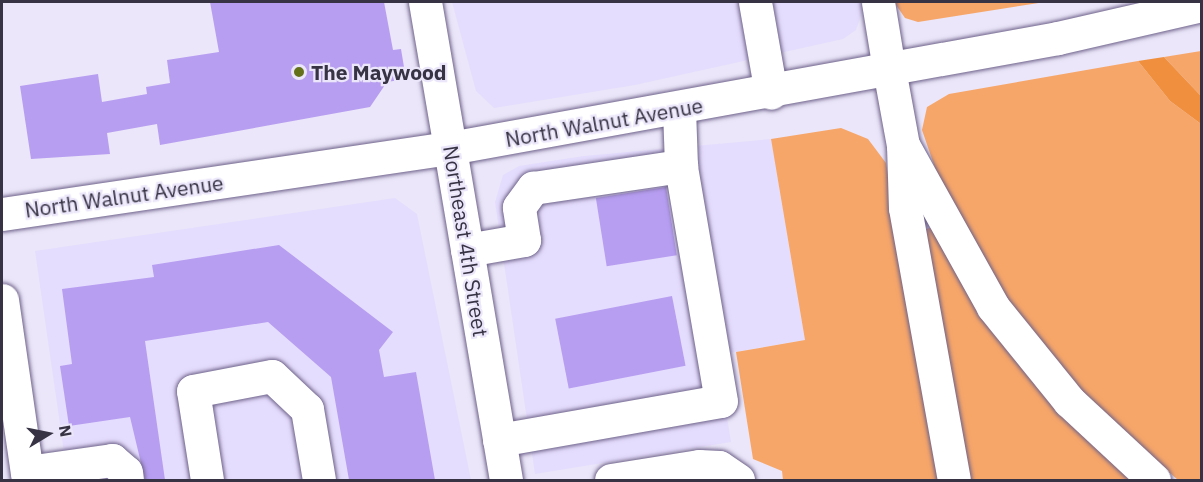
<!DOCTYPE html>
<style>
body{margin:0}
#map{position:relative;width:1203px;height:482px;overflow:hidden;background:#ebe6f9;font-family:"IBM Plex Sans",sans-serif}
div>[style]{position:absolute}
.built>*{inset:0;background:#e5ddfd}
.green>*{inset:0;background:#f7a669}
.forest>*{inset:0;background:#f0903f}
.building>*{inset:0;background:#b79ef1;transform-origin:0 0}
.roads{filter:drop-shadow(0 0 2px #6d6189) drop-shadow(0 0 2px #6d6189)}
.minor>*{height:33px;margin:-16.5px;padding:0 16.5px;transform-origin:16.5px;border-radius:16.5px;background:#fff}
.major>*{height:33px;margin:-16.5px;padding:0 16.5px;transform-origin:16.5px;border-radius:16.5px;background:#fff}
.highway>*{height:33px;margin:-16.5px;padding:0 16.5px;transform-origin:16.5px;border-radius:16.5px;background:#fff}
.dots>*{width:16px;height:16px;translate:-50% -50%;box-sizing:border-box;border:3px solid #ebe6f9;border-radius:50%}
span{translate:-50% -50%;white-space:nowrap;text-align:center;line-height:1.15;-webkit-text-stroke:4.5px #ebe6f9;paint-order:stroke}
.poi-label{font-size:21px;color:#373244;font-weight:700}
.left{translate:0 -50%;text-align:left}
.street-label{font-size:21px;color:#373244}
.frame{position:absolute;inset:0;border:3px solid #373244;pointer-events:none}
.north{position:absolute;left:18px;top:404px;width:60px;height:60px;-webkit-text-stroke:4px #ebe6f9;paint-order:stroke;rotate:80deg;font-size:16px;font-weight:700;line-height:24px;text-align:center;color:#373244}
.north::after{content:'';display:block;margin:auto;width:21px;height:27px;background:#373244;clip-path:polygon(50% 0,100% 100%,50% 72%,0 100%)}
</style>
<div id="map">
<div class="built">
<div style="clip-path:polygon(452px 2px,860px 2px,862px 13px,856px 30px,843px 39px,635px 85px,494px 108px,476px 91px)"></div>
<div style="clip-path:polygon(771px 139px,805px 340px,717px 355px,731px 442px,535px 474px,495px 202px,503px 175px,519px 166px,584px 156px)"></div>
<div style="clip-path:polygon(395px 198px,417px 214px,471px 480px,68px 480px,35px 251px)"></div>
</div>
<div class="green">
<div style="clip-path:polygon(894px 2px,1045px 2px,918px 22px,905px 18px)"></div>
<div style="clip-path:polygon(1201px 51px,1201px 96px,1164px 57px)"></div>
<div style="clip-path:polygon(1138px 61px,1170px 101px,1201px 124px,1201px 480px,1178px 480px,1078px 394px,1006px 306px,942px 188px,922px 130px,927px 107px,949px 94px)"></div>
<div style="clip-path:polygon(841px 128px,868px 139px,886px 163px,942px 480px,783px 480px,782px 471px,753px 459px,736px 352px,805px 340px,771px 139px)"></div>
<div style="clip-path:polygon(933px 227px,1069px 420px,1130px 480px,966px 480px,923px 230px)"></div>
</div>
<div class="forest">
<div style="clip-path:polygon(1164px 57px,1201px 96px,1201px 124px,1170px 101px,1138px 61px)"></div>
</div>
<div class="building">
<div style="clip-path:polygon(210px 2px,384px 2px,393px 50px,401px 49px,406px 79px,387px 82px,370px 107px,160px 145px,157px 124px,107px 133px,110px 154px,31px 159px,20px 86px,98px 74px,102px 102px,147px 94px,146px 87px,170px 83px,167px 60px,219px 52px)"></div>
<div style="left:666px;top:187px;width:69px;height:71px;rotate:81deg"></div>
<div style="clip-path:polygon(279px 245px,393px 332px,379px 350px,384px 377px,416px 372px,435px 480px,349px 480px,331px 377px,268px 322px,145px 341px,165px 480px,145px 480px,130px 417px,69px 426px,60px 366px,72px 364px,62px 289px,154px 277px,152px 265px)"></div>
<div style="left:672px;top:296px;width:71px;height:119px;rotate:79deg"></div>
</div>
<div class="roads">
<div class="minor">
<div style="left:755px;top:2px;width:92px;rotate:80deg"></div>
<div style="left:2px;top:214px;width:453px;rotate:-8.4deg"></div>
<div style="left:450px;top:148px;width:148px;rotate:-99.7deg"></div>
<div style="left:467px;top:250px;width:58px;rotate:-10deg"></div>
<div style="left:524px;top:240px;width:33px;rotate:-99deg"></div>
<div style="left:519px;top:207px;width:24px;rotate:-54deg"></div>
<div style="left:533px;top:188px;width:150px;rotate:-8.5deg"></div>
<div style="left:2px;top:300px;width:182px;rotate:81.8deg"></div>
<div style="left:499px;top:440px;width:225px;rotate:-10deg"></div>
<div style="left:721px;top:401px;width:238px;rotate:-99.7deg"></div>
<div style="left:681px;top:166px;width:56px;rotate:-92deg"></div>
<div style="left:27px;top:472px;width:86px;rotate:-8deg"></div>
<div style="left:112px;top:460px;width:18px;rotate:41deg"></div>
<div style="left:126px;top:472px;width:8px;rotate:83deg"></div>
<div style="left:207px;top:480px;width:90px;rotate:-98.9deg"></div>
<div style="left:193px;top:391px;width:80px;rotate:-10.8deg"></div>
<div style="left:272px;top:376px;width:48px;rotate:43.3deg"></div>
<div style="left:307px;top:409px;width:72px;rotate:80.4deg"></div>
<div style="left:611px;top:480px;width:89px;rotate:-9deg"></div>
<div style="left:699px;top:466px;width:20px;rotate:3deg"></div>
<div style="left:719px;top:467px;width:23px;rotate:34deg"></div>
</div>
<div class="major">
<div style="left:878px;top:2px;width:68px;rotate:80.7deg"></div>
<div style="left:506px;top:480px;width:337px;rotate:-99.6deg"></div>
<div style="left:450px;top:148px;width:618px;rotate:-10.26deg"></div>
<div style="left:1058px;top:38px;width:148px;rotate:-12.9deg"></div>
</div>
<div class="highway">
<div style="left:889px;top:69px;width:77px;rotate:79.6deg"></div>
<div style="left:903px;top:145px;width:63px;rotate:88.2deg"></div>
<div style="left:905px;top:208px;width:276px;rotate:79.8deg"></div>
<div style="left:903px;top:145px;width:185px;rotate:60.9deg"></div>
<div style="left:993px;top:307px;width:121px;rotate:51deg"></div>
<div style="left:1069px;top:401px;width:116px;rotate:42.9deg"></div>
</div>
</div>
<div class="dots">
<div style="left:299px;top:72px;background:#65701a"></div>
</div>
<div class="poi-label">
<span class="left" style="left:311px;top:72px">The Maywood</span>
</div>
<div class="street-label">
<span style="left:604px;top:122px;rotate:-10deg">North Walnut Avenue</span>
<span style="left:124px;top:196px;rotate:-8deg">North Walnut Avenue</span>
<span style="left:466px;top:241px;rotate:81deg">Northeast 4th Street</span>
</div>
<div class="frame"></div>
<div class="north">N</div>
</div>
